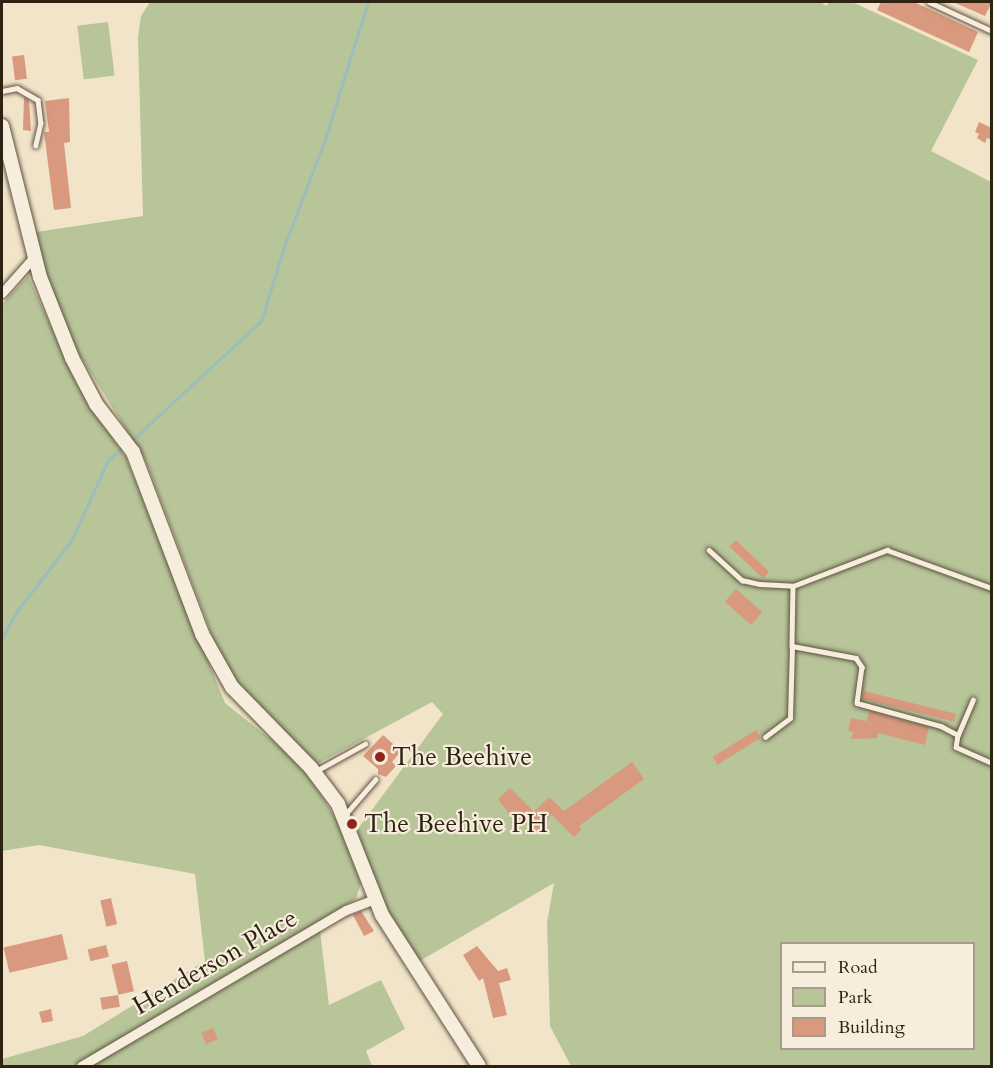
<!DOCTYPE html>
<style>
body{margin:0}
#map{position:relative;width:993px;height:1068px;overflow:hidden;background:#f2e4c9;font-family:Cardo,serif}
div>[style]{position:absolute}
.green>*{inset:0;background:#b7c599;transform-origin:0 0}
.stream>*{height:3px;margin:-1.5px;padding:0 1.5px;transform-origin:1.5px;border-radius:1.5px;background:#9cbdbc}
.building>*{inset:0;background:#d8997e;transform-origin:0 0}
.roads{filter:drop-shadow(0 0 2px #5f5240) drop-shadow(0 0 2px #5f5240)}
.lane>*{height:4.5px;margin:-2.25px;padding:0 2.25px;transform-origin:2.25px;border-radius:2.25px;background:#f7eddc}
.street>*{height:9px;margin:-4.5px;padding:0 4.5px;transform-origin:4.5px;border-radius:4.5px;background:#f7eddc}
.secondary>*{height:14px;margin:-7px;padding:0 7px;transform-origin:7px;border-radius:7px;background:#f7eddc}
.dots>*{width:16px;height:16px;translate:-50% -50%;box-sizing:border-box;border:3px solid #f7eddc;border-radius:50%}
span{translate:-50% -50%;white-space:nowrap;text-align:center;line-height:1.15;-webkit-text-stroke:4.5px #f7eddc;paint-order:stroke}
.poi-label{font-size:26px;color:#2e2212}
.left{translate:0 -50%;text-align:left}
.street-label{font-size:26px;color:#2e2212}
.frame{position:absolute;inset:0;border:3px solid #2e2212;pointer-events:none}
.legend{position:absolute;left:780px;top:942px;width:195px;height:108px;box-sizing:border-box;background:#f7eddc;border:2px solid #a79c8b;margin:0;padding:8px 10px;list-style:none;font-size:18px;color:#2e2212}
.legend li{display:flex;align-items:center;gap:12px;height:30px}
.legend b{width:30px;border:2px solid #a79c8b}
</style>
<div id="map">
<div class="green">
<div style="clip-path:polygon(evenodd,150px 2px,821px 2px,826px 6px,830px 2px,852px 2px,978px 60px,931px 151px,991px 182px,991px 1066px,571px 1066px,550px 1026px,547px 923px,554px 883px,418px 962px,380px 901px,357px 830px,443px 714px,432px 702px,317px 764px,236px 682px,214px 640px,146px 461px,69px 338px,43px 269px,36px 232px,143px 216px,138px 37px,141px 16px,150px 2px,782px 944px,974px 944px,974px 1048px,782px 1048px,782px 944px)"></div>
<div style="left:108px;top:22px;width:54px;height:31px;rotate:83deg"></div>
<div style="clip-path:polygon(28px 276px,78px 386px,126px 458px,225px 703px,303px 765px,340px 826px,361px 883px,356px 899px,74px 1066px,2px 1066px,2px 1059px,83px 1036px,205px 961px,195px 874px,39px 845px,2px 851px,2px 304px)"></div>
<div style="clip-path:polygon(320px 931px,329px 1005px,381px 980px,405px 1029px,366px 1051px,372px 1066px,90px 1066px,133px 1038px)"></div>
</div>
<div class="stream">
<div style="left:131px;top:441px;width:177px;rotate:-42.7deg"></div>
<div style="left:261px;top:321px;width:81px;rotate:-72.7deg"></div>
<div style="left:285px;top:244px;width:109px;rotate:-69.1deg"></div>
<div style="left:324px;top:142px;width:147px;rotate:-72.6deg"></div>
<div style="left:2px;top:638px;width:31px;rotate:-61deg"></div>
<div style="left:17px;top:611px;width:88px;rotate:-52.4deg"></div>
<div style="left:71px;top:541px;width:89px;rotate:-65.4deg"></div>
<div style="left:108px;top:460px;width:20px;rotate:-41deg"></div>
</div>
<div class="building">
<div style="clip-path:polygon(881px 2px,914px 2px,978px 32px,969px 52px,877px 10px)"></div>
<div style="clip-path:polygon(953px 2px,992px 2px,985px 16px)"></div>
<div style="left:24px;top:55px;width:24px;height:12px;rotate:83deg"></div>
<div style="clip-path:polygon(24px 97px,29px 100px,31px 131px,23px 130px)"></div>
<div style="clip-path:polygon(69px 98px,70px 142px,64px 143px,71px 208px,54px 210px,44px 132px,49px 132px,45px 101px)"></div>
<div style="clip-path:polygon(979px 122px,992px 128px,992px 140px,987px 138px,985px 143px,977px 138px,979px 134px,975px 132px)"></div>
<div style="left:736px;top:540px;width:46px;height:9px;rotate:44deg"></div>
<div style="left:736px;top:589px;width:35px;height:17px;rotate:41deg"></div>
<div style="left:864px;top:691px;width:95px;height:8px;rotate:14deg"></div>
<div style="clip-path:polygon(869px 711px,929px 727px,925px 745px,878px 733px,877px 738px,851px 739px,853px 732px,848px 731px,851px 718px,867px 721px)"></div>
<div style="left:756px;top:730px;width:9px;height:51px;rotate:58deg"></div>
<div style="clip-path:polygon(383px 735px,401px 751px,392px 762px,396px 766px,386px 777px,378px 774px,378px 769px,363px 756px)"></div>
<div style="clip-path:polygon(632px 762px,644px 779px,579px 826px,582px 829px,574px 837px,552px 815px,535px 832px,518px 818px,515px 821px,498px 799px,510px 788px,534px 812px,549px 797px,564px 811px)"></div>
<div style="left:111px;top:898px;width:27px;height:11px;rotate:77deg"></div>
<div style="clip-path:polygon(361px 911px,374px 931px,364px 936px,353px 915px)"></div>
<div style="left:62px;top:934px;width:26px;height:60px;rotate:77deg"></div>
<div style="left:106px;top:945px;width:12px;height:19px;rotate:76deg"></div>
<div style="clip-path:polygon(477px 946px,498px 971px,507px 968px,511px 980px,499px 983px,507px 1015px,493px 1018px,483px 978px,479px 981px,463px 955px)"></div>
<div style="left:127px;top:961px;width:31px;height:16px;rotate:77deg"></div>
<div style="left:118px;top:995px;width:12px;height:18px;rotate:81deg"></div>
<div style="clip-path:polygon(51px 1009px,53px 1021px,42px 1023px,39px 1012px)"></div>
<div style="left:213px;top:1028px;width:12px;height:13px;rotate:66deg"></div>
</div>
<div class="roads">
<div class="lane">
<div style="left:929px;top:2px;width:69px;rotate:24.7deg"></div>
<div style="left:2px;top:91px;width:15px;rotate:-11deg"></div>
<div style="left:17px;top:88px;width:24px;rotate:30deg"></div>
<div style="left:38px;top:100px;width:23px;rotate:83deg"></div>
<div style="left:41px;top:123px;width:23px;rotate:103deg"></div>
<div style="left:709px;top:550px;width:45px;rotate:42.3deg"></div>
<div style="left:742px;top:580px;width:18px;rotate:13deg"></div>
<div style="left:760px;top:584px;width:33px;rotate:3deg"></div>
<div style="left:793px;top:586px;width:101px;rotate:-21deg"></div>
<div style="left:887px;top:550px;width:112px;rotate:19.9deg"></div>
<div style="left:793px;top:586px;width:60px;rotate:91deg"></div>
<div style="left:792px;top:646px;width:65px;rotate:10.6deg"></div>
<div style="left:856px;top:658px;width:11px;rotate:56deg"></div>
<div style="left:862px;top:667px;width:36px;rotate:98deg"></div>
<div style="left:857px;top:703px;width:87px;rotate:15.3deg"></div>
<div style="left:941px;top:726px;width:19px;rotate:28deg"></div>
<div style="left:958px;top:735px;width:12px;rotate:99deg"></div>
<div style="left:956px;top:747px;width:39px;rotate:24deg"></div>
<div style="left:958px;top:735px;width:38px;rotate:-67deg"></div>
<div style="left:765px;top:737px;width:31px;rotate:-37deg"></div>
<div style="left:790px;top:718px;width:72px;rotate:-88.4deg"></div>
<div style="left:316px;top:771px;width:56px;rotate:-28.9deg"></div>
<div style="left:344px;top:816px;width:48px;rotate:-49.3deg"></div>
</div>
<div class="street">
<div style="left:2px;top:293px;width:48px;rotate:-48.4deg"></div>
<div style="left:81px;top:1066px;width:308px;rotate:-30.5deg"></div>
<div style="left:346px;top:910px;width:30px;rotate:-21deg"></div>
</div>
<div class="secondary">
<div style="left:2px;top:126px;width:156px;rotate:75.9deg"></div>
<div style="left:40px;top:277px;width:87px;rotate:68.4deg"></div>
<div style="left:72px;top:358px;width:52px;rotate:62.4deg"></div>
<div style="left:96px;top:404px;width:61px;rotate:52.4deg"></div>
<div style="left:133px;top:452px;width:195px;rotate:69.2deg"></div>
<div style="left:202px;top:634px;width:61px;rotate:60.5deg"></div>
<div style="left:232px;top:687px;width:113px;rotate:45.7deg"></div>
<div style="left:311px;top:768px;width:45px;rotate:53.1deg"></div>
<div style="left:338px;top:804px;width:119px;rotate:68.4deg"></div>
<div style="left:382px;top:915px;width:179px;rotate:57.3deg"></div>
</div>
</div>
<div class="dots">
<div style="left:380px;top:757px;background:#8f2418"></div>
<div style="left:352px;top:824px;background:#8f2418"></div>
</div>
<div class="poi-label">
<span class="left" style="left:392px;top:757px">The Beehive</span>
<span class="left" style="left:364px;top:824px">The Beehive PH</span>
</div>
<div class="street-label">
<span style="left:215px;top:962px;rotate:-30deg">Henderson Place</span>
</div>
<div class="frame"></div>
<ul class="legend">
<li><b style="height:8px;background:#f7eddc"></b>Road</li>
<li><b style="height:16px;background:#b7c599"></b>Park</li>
<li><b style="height:16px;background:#d8997e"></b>Building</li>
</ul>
</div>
